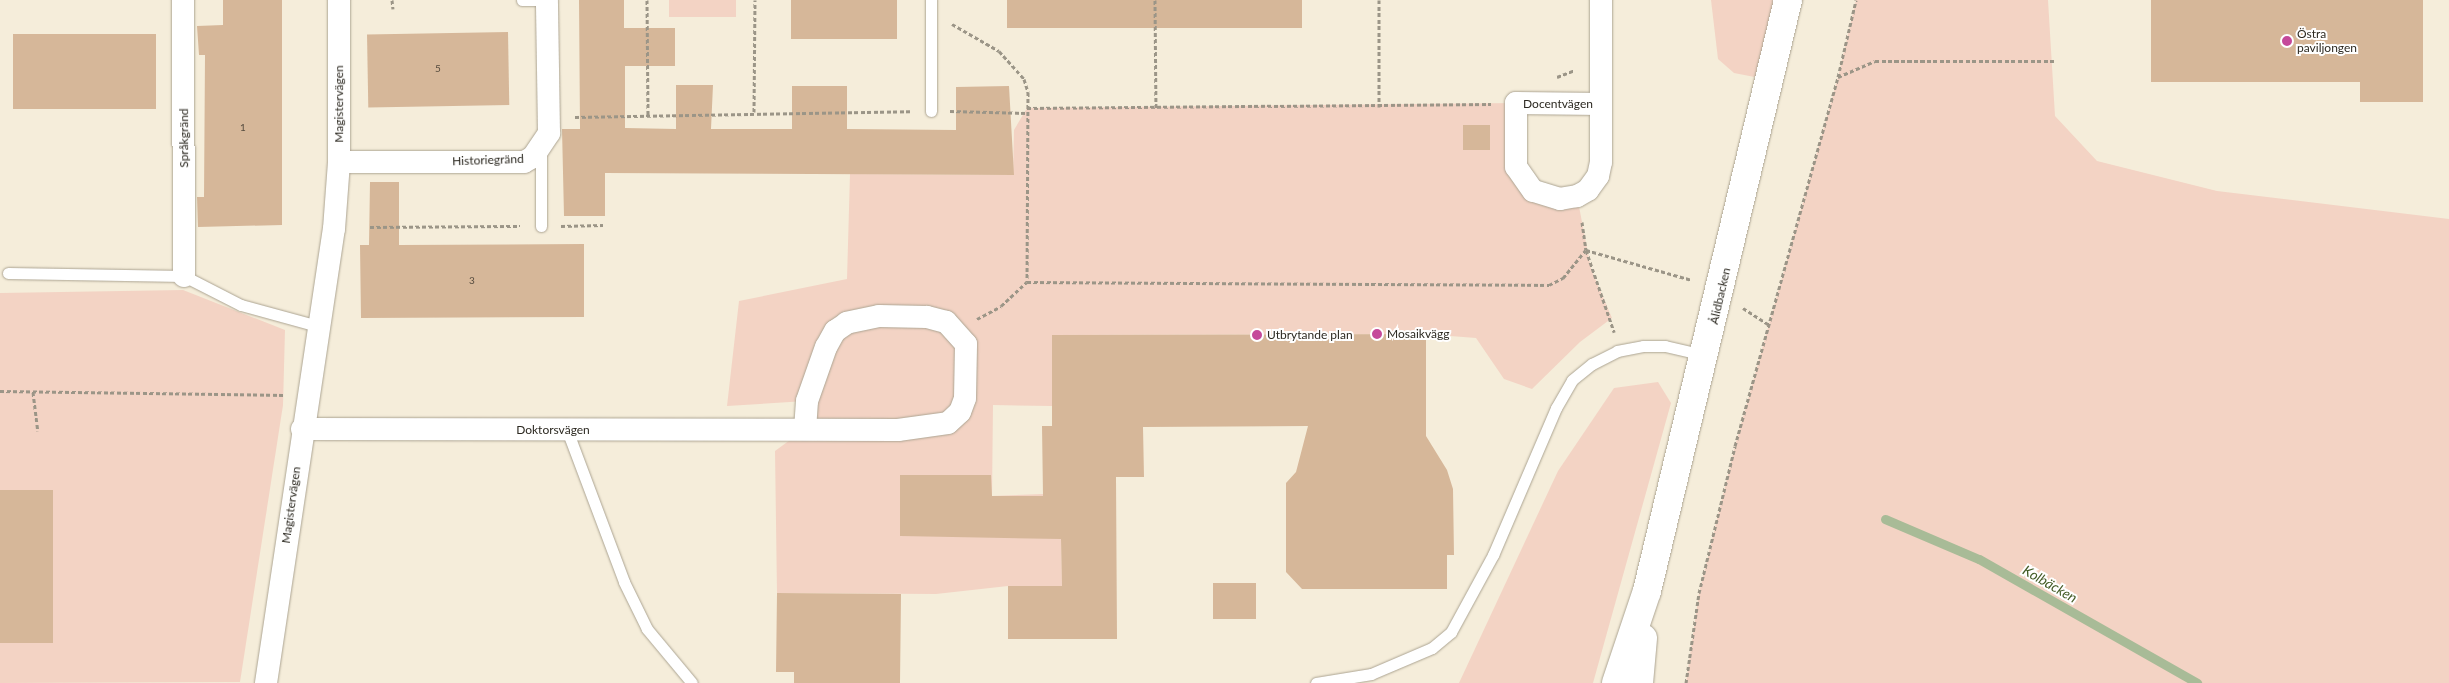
<!DOCTYPE html>
<meta charset="utf-8">
<style>
body{margin:0}
#map{position:relative;width:2449px;height:683px;overflow:hidden;background:#f5edda;font-family:Lato,sans-serif}
div>[style]{position:absolute}
.green>*{inset:0;background:#f3d3c4;transform-origin:0 0}
.stream>*{height:9px;margin:-4.5px;padding:0 4.5px;transform-origin:4.5px;border-radius:4.5px;background:#a8bb97}
.building>*{inset:0;background:#d6b799;transform-origin:0 0}
.path>*{height:3px;margin-top:-1.5px;transform-origin:0;background:repeating-linear-gradient(90deg,#9b9587 0 4px,transparent 0 6.5px)}
.roads{filter:drop-shadow(0 0 1px #aca492) drop-shadow(0 0 1px #aca492)}
.lane>*{height:11px;margin:-5.5px;padding:0 5.5px;transform-origin:5.5px;border-radius:5.5px;background:#fff}
.street>*{height:22px;margin:-11px;padding:0 11px;transform-origin:11px;border-radius:11px;background:#fff}
.secondary>*{height:28px;margin:-14px;padding:0 14px;transform-origin:14px;border-radius:14px;background:#fff}
.dots>*{width:14px;height:14px;translate:-50% -50%;box-sizing:border-box;border:2px solid #fff;border-radius:50%}
span{translate:-50% -50%;white-space:nowrap;text-align:center;line-height:1.15;-webkit-text-stroke:4px #fff;paint-order:stroke}
.number-label{font-size:10px;color:#564c3f}
.number-label span{-webkit-text-stroke-width:0}
.poi-label{font-size:12px;color:#2c2921}
.left{translate:0 -50%;text-align:left}
.street-label{font-size:12px;color:#2c2921}
.water-label{font-size:14px;color:#435b26;font-style:italic}
</style>
<div id="map">
<div class="green">
<div style="left:669px;top:0;width:67px;height:17px"></div>
<div style="clip-path:polygon(1711px 0,1788px 0,1770px 80px,1734px 73px,1718px 59px)"></div>
<div style="clip-path:polygon(1856px 0,2048px 0,2055px 116px,2097px 161px,2217px 191px,2449px 219px,2449px 683px,1686px 683px,1699px 593px,1735px 446px,1838px 77px)"></div>
<div style="clip-path:polygon(1516px 103px,1523px 181px,1577px 196px,1591px 269px,1612px 318px,1580px 342px,1532px 389px,1504px 379px,1476px 338px,1425px 334px,1052px 335px,1052px 406px,993px 405px,992px 496px,1043px 494px,1043px 518px,1061px 518px,1062px 586px,1008px 586px,936px 594px,777px 593px,775px 451px,805px 429px,806px 401px,727px 406px,739px 301px,847px 279px,850px 174px,1013px 175px,1014px 130px,1027px 108px)"></div>
<div style="clip-path:polygon(183px 290px,285px 330px,283px 405px,240px 682px,0 683px,0 293px)"></div>
<div style="clip-path:polygon(1658px 382px,1671px 403px,1593px 683px,1459px 683px,1558px 471px,1614px 388px)"></div>
</div>
<div class="stream">
<div style="left:1885px;top:519px;width:102px;rotate:23.1deg"></div>
<div style="left:1979px;top:559px;width:251px;rotate:29.6deg"></div>
</div>
<div class="building">
<div style="clip-path:polygon(223px 0,282px 0,282px 225px,198px 227px,197px 197px,204px 197px,205px 55px,199px 55px,197px 26px,223px 25px)"></div>
<div style="clip-path:polygon(579px 0,624px 0,624px 28px,675px 28px,675px 66px,625px 66px,625px 128px,676px 129px,676px 85px,713px 85px,711px 129px,792px 129px,792px 86px,847px 86px,847px 129px,956px 130px,956px 87px,1009px 86px,1014px 175px,605px 173px,605px 216px,564px 216px,562px 129px,580px 129px)"></div>
<div style="left:791px;top:0;width:106px;height:39px"></div>
<div style="left:1007px;top:0;width:295px;height:28px"></div>
<div style="clip-path:polygon(2151px 0,2423px 0,2423px 102px,2360px 102px,2360px 82px,2151px 82px)"></div>
<div style="left:508px;top:32px;width:73px;height:141px;rotate:89deg"></div>
<div style="left:13px;top:34px;width:143px;height:75px"></div>
<div style="left:1463px;top:125px;width:27px;height:25px"></div>
<div style="clip-path:polygon(370px 182px,399px 182px,399px 245px,584px 244px,584px 317px,361px 318px,360px 245px,369px 245px)"></div>
<div style="clip-path:polygon(1426px 334px,1426px 436px,1447px 470px,1453px 489px,1454px 555px,1447px 555px,1447px 589px,1302px 589px,1286px 572px,1286px 483px,1296px 472px,1308px 426px,1143px 427px,1144px 477px,1116px 477px,1117px 639px,1008px 639px,1008px 586px,1062px 586px,1061px 539px,900px 536px,900px 475px,991px 475px,992px 496px,1043px 496px,1042px 426px,1052px 426px,1052px 335px)"></div>
<div style="left:0;top:490px;width:53px;height:153px"></div>
<div style="left:1213px;top:583px;width:43px;height:36px"></div>
<div style="clip-path:polygon(777px 593px,901px 594px,900px 683px,794px 683px,794px 672px,776px 672px)"></div>
</div>
<div class="path">
<div style="left:392px;top:0;width:9px;rotate:84deg"></div>
<div style="left:647px;top:0;width:116px;rotate:89.5deg"></div>
<div style="left:1155px;top:0;width:108px;rotate:89.5deg"></div>
<div style="left:1379px;top:0;width:107px;rotate:90deg"></div>
<div style="left:952px;top:24px;width:54px;rotate:29.9deg"></div>
<div style="left:999px;top:51px;width:38px;rotate:48deg"></div>
<div style="left:1024px;top:79px;width:14px;rotate:73deg"></div>
<div style="left:1028px;top:92px;width:190px;rotate:90.3deg"></div>
<div style="left:1557px;top:77px;width:19px;rotate:-21deg"></div>
<div style="left:1838px;top:77px;width:40px;rotate:-23.4deg"></div>
<div style="left:1875px;top:61px;width:179px"></div>
<div style="left:1027px;top:108px;width:464px;rotate:-0.5deg"></div>
<div style="left:950px;top:111px;width:77px;rotate:1.5deg"></div>
<div style="left:754px;top:112px;width:112px;rotate:-89.5deg"></div>
<div style="left:575px;top:117px;width:336px;rotate:-1deg"></div>
<div style="left:1582px;top:222px;width:28px;rotate:82deg"></div>
<div style="left:1586px;top:250px;width:110px;rotate:15.8deg"></div>
<div style="left:561px;top:226px;width:42px;rotate:-1.4deg"></div>
<div style="left:370px;top:227px;width:150px;rotate:-0.4deg"></div>
<div style="left:1586px;top:250px;width:87px;rotate:71.1deg"></div>
<div style="left:1743px;top:308px;width:30px;rotate:33deg"></div>
<div style="left:977px;top:319px;width:27px;rotate:-28deg"></div>
<div style="left:1001px;top:306px;width:35px;rotate:-43deg"></div>
<div style="left:1027px;top:282px;width:522px;rotate:0.33deg"></div>
<div style="left:1549px;top:285px;width:16px;rotate:-27deg"></div>
<div style="left:1563px;top:278px;width:36px;rotate:-51deg"></div>
<div style="left:0;top:391px;width:284px;rotate:0.8deg"></div>
<div style="left:33px;top:392px;width:39px;rotate:83deg"></div>
<div style="left:1686px;top:683px;width:91px;rotate:-81.8deg"></div>
<div style="left:1699px;top:593px;width:151px;rotate:-76.2deg"></div>
<div style="left:1735px;top:446px;width:383px;rotate:-74.4deg"></div>
<div style="left:1838px;top:77px;width:79px;rotate:-76.8deg"></div>
</div>
<div class="roads">
<div class="lane">
<div style="left:522px;top:0;width:25px"></div>
<div style="left:931px;top:0;width:111px;rotate:90deg"></div>
<div style="left:541px;top:226px;width:76px;rotate:-90deg"></div>
<div style="left:8px;top:273px;width:176px;rotate:1deg"></div>
<div style="left:184px;top:276px;width:64px;rotate:27deg"></div>
<div style="left:241px;top:305px;width:80px;rotate:15.3deg"></div>
<div style="left:567px;top:430px;width:162px;rotate:69.4deg"></div>
<div style="left:624px;top:582px;width:52px;rotate:63.9deg"></div>
<div style="left:647px;top:629px;width:70px;rotate:50.2deg"></div>
<div style="left:1316px;top:683px;width:56px;rotate:-9.3deg"></div>
<div style="left:1371px;top:674px;width:66px;rotate:-23.1deg"></div>
<div style="left:1432px;top:648px;width:25px;rotate:-40deg"></div>
<div style="left:1451px;top:632px;width:88px;rotate:-61.4deg"></div>
<div style="left:1493px;top:555px;width:160px;rotate:-66.8deg"></div>
<div style="left:1556px;top:408px;width:32px;rotate:-60deg"></div>
<div style="left:1572px;top:380px;width:26px;rotate:-39deg"></div>
<div style="left:1592px;top:364px;width:28px;rotate:-27deg"></div>
<div style="left:1617px;top:351px;width:26px;rotate:-11deg"></div>
<div style="left:1643px;top:346px;width:22px"></div>
<div style="left:1665px;top:346px;width:40px;rotate:13deg"></div>
</div>
<div class="street">
<div style="left:183px;top:0;width:276px;rotate:89.8deg"></div>
<div style="left:1601px;top:0;width:162px;rotate:90deg"></div>
<div style="left:1601px;top:162px;width:14px;rotate:102deg"></div>
<div style="left:1598px;top:176px;width:17px;rotate:126deg"></div>
<div style="left:1588px;top:190px;width:13px;rotate:151deg"></div>
<div style="left:1577px;top:196px;width:17px;rotate:170deg"></div>
<div style="left:1560px;top:199px;width:28px;rotate:-163deg"></div>
<div style="left:1533px;top:191px;width:29px;rotate:-125deg"></div>
<div style="left:1516px;top:167px;width:64px;rotate:-90deg"></div>
<div style="left:1516px;top:103px;width:85px;rotate:0.7deg"></div>
<div style="left:339px;top:162px;width:185px"></div>
<div style="left:524px;top:162px;width:10px;rotate:-29deg"></div>
<div style="left:533px;top:157px;width:29px;rotate:-56deg"></div>
<div style="left:549px;top:133px;width:133px;rotate:-90.9deg"></div>
<div style="left:302px;top:429px;width:596px;rotate:0.1deg"></div>
<div style="left:898px;top:430px;width:50px;rotate:-8deg"></div>
<div style="left:948px;top:423px;width:16px;rotate:-43deg"></div>
<div style="left:960px;top:412px;width:15px;rotate:-70deg"></div>
<div style="left:965px;top:398px;width:54px;rotate:-88.9deg"></div>
<div style="left:966px;top:344px;width:30px;rotate:-132deg"></div>
<div style="left:946px;top:322px;width:20px;rotate:-165deg"></div>
<div style="left:927px;top:317px;width:48px;rotate:-178.8deg"></div>
<div style="left:879px;top:316px;width:33px;rotate:168deg"></div>
<div style="left:847px;top:323px;width:14px;rotate:146deg"></div>
<div style="left:835px;top:331px;width:18px;rotate:119deg"></div>
<div style="left:826px;top:347px;width:57px;rotate:109.4deg"></div>
<div style="left:807px;top:401px;width:28px;rotate:94deg"></div>
<div style="left:266px;top:683px;width:459px;rotate:-81.5deg"></div>
<div style="left:334px;top:229px;width:67px;rotate:-85.7deg"></div>
<div style="left:339px;top:162px;width:162px;rotate:-90deg"></div>
</div>
<div class="secondary">
<div style="left:1616px;top:683px;width:97px;rotate:-71.4deg"></div>
<div style="left:1647px;top:591px;width:608px;rotate:-76.58deg"></div>
<div style="left:1639px;top:683px;width:45px;rotate:-84.9deg"></div>
</div>
</div>
<div class="dots">
<div style="left:2287px;top:41px;background:#c5499a"></div>
<div style="left:1377px;top:334px;background:#c5499a"></div>
<div style="left:1257px;top:335px;background:#c5499a"></div>
</div>
<div class="number-label">
<span style="left:438px;top:69px">5</span>
<span style="left:243px;top:128px">1</span>
<span style="left:472px;top:281px">3</span>
</div>
<div class="poi-label">
<span class="left" style="left:2297px;top:41px">Östra<br>paviljongen</span>
<span class="left" style="left:1387px;top:334px">Mosaikvägg</span>
<span class="left" style="left:1267px;top:335px">Utbrytande plan</span>
</div>
<div class="street-label">
<span style="left:339px;top:104px;rotate:-90deg">Magistervägen</span>
<span style="left:1558px;top:104px">Docentvägen</span>
<span style="left:184px;top:138px;rotate:-90deg">Språkgränd</span>
<span style="left:488px;top:160px;rotate:-2deg">Historiegränd</span>
<span style="left:1720px;top:296px;rotate:-77deg">Ålidbacken</span>
<span style="left:553px;top:430px">Doktorsvägen</span>
<span style="left:291px;top:505px;rotate:-82deg">Magistervägen</span>
</div>
<div class="water-label">
<span style="left:2050px;top:584px;rotate:30deg">Kolbäcken</span>
</div>
</div>
